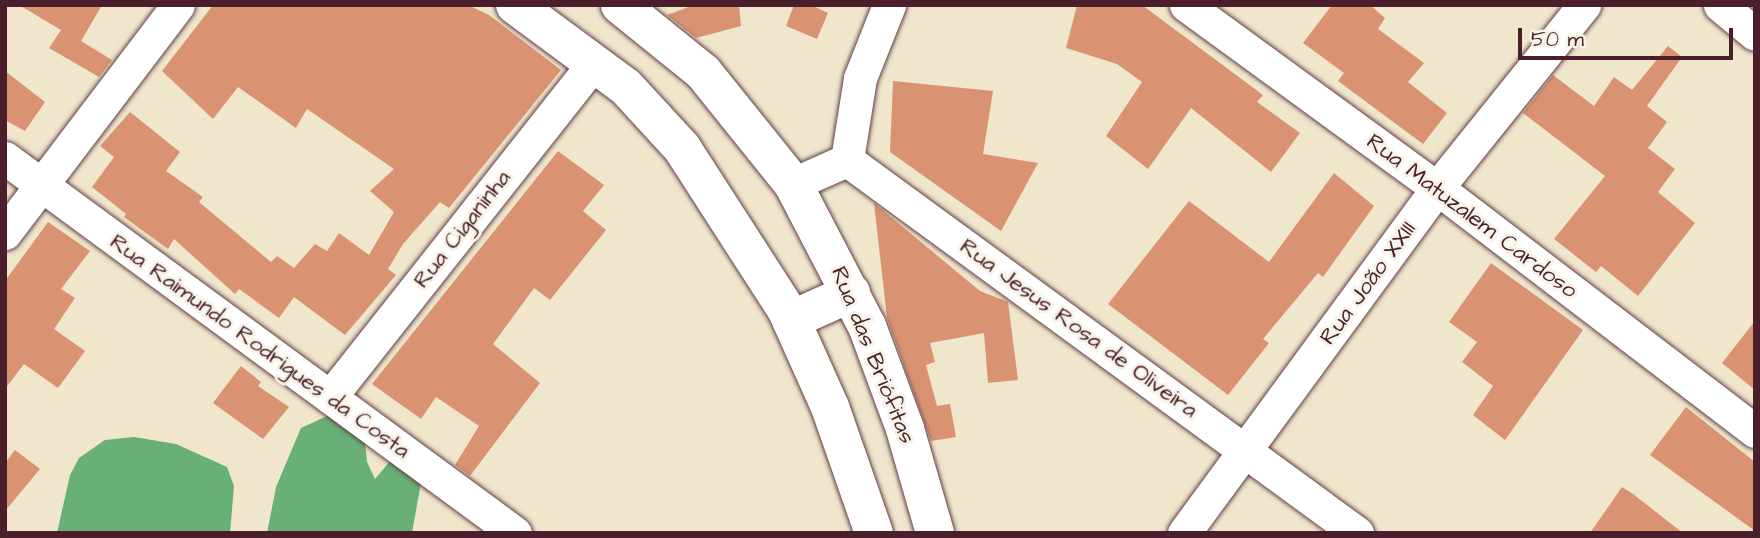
<!DOCTYPE html>
<meta charset="utf-8">
<style>
body{margin:0}
#map{position:relative;width:1760px;height:538px;overflow:hidden;background:#efe6cc;font-family:"Architects Daughter",sans-serif}
div>[style]{position:absolute}
.forest>*{inset:0;background:#68b078}
.building>*{inset:0;background:#da9372}
.roads{filter:drop-shadow(0 0 2px #633d43) drop-shadow(0 0 2px #633d43)}
.minor>*{height:33px;margin:-16.5px;padding:0 16.5px;transform-origin:16.5px;border-radius:16.5px;background:#fff}
.tertiary>*{height:38px;margin:-19px;padding:0 19px;transform-origin:19px;border-radius:19px;background:#fff}
span{translate:-50% -50%;white-space:nowrap;text-align:center;line-height:1.15;-webkit-text-stroke:6px #f7f3e8;paint-order:stroke}
.street-label{font-size:23px;color:#4a1f2b}
.frame{position:absolute;inset:0;border:7px solid #4a1f2b;pointer-events:none}
.scale{position:absolute;left:1518px;top:28px;width:215px;height:32px;box-sizing:border-box;border:4px solid #4a1f2b;border-top:0;padding-left:9px;font-size:21px;line-height:24px;white-space:nowrap;color:#4a1f2b;-webkit-text-stroke:5px #f7f3e8;paint-order:stroke}
</style>
<div id="map">
<div class="forest">
<div style="clip-path:polygon(346px 414px,363px 421px,367px 462px,375px 479px,401px 448px,422px 477px,412px 533px,267px 533px,276px 487px,301px 428px,327px 416px)"></div>
<div style="clip-path:polygon(134px 437px,176px 444px,227px 467px,234px 486px,230px 533px,57px 533px,70px 475px,79px 458px,105px 440px)"></div>
</div>
<div class="building">
<div style="clip-path:polygon(19px 5px,102px 5px,81px 41px,112px 60px,99px 77px,49px 48px,61px 30px)"></div>
<div style="clip-path:polygon(213px 5px,468px 5px,489px 15px,561px 70px,449px 208px,440px 202px,403px 244px,388px 269px,396px 275px,345px 335px,294px 297px,279px 318px,239px 289px,235px 294px,174px 239px,168px 249px,124px 217px,126px 214px,92px 187px,114px 157px,100px 146px,130px 112px,180px 152px,166px 171px,203px 197px,199px 202px,271px 262px,277px 256px,294px 268px,315px 244px,327px 251px,339px 233px,369px 255px,394px 212px,370px 191px,394px 169px,307px 109px,296px 128px,238px 87px,213px 119px,162px 71px)"></div>
<div style="clip-path:polygon(694px 5px,739px 5px,741px 26px,696px 38px,667px 15px)"></div>
<div style="clip-path:polygon(794px 5px,811px 5px,828px 13px,817px 39px,786px 26px)"></div>
<div style="clip-path:polygon(1077px 5px,1142px 5px,1263px 95px,1257px 102px,1300px 133px,1271px 172px,1191px 108px,1148px 169px,1106px 136px,1142px 82px,1117px 64px,1066px 48px)"></div>
<div style="clip-path:polygon(1332px 5px,1370px 5px,1385px 18px,1378px 29px,1424px 63px,1408px 82px,1447px 113px,1423px 144px,1338px 81px,1344px 73px,1303px 43px)"></div>
<div style="clip-path:polygon(1668px 46px,1682px 57px,1647px 106px,1667px 122px,1648px 148px,1675px 169px,1658px 192px,1695px 223px,1638px 296px,1601px 266px,1596px 272px,1554px 239px,1605px 176px,1523px 113px,1553px 75px,1594px 106px,1614px 77px,1632px 90px)"></div>
<div style="clip-path:polygon(5px 71px,45px 102px,25px 131px,5px 120px)"></div>
<div style="clip-path:polygon(893px 81px,993px 91px,983px 154px,1038px 163px,1001px 231px,890px 152px)"></div>
<div style="clip-path:polygon(558px 151px,604px 185px,583px 211px,606px 230px,550px 300px,534px 288px,493px 344px,540px 383px,470px 476px,455px 465px,479px 426px,436px 397px,421px 419px,372px 384px)"></div>
<div style="clip-path:polygon(1334px 173px,1374px 206px,1323px 277px,1318px 273px,1263px 339px,1269px 343px,1228px 395px,1108px 304px,1189px 201px,1269px 262px)"></div>
<div style="clip-path:polygon(874px 203px,980px 291px,1008px 302px,1018px 380px,988px 383px,984px 333px,930px 343px,935px 362px,926px 365px,937px 406px,950px 404px,956px 437px,931px 441px,887px 318px)"></div>
<div style="clip-path:polygon(48px 222px,90px 251px,61px 289px,75px 298px,54px 329px,85px 351px,58px 388px,24px 364px,5px 389px,5px 281px)"></div>
<div style="clip-path:polygon(1491px 263px,1583px 330px,1505px 440px,1473px 415px,1493px 386px,1462px 362px,1477px 342px,1449px 322px)"></div>
<div style="clip-path:polygon(1755px 321px,1755px 390px,1722px 363px)"></div>
<div style="clip-path:polygon(241px 366px,261px 382px,258px 386px,289px 407px,263px 439px,213px 403px)"></div>
<div style="clip-path:polygon(1686px 407px,1755px 462px,1755px 531px,1650px 455px)"></div>
<div style="clip-path:polygon(15px 450px,40px 469px,5px 511px,5px 463px)"></div>
<div style="clip-path:polygon(1622px 487px,1633px 494px,1683px 533px,1590px 533px)"></div>
</div>
<div class="roads">
<div class="minor">
<div style="left:1186px;top:5px;width:311px;rotate:36.1deg"></div>
<div style="left:1437px;top:188px;width:400px;rotate:37.4deg"></div>
<div style="left:1720px;top:5px;width:45px;rotate:39.6deg"></div>
<div style="left:5px;top:158px;width:633px;rotate:36.33deg"></div>
<div style="left:847px;top:160px;width:83px;rotate:-81deg"></div>
<div style="left:860px;top:78px;width:79px;rotate:-68.3deg"></div>
<div style="left:793px;top:184px;width:59px;rotate:-24deg"></div>
<div style="left:847px;top:160px;width:632px;rotate:36.18deg"></div>
<div style="left:5px;top:233px;width:286px;rotate:-52.8deg"></div>
<div style="left:330px;top:397px;width:427px;rotate:-51.7deg"></div>
<div style="left:1184px;top:533px;width:428px;rotate:-53.7deg"></div>
<div style="left:1437px;top:188px;width:235px;rotate:-51.2deg"></div>
</div>
<div class="tertiary">
<div style="left:515px;top:5px;width:138px;rotate:36.5deg"></div>
<div style="left:626px;top:87px;width:83px;rotate:47.4deg"></div>
<div style="left:682px;top:148px;width:194px;rotate:57.2deg"></div>
<div style="left:787px;top:311px;width:105px;rotate:65.9deg"></div>
<div style="left:830px;top:407px;width:133px;rotate:70.8deg"></div>
<div style="left:620px;top:5px;width:107px;rotate:38.9deg"></div>
<div style="left:703px;top:72px;width:144px;rotate:51.2deg"></div>
<div style="left:793px;top:184px;width:160px;rotate:62.5deg"></div>
<div style="left:867px;top:326px;width:110px;rotate:69.7deg"></div>
<div style="left:905px;top:429px;width:108px;rotate:73.9deg"></div>
<div style="left:791px;top:320px;width:66px;rotate:-24.2deg"></div>
</div>
</div>
<div class="street-label">
<span style="left:1472px;top:216px;rotate:37deg">Rua Matuzalem Cardoso</span>
<span style="left:462px;top:229px;rotate:-52deg">Rua Ciganinha</span>
<span style="left:1368px;top:283px;rotate:-54deg">Rua João XXIII</span>
<span style="left:1079px;top:328px;rotate:36deg">Rua Jesus Rosa de Oliveira</span>
<span style="left:260px;top:346px;rotate:36deg">Rua Raimundo Rodrigues da Costa</span>
<span style="left:873px;top:355px;rotate:68deg">Rua das Briófitas</span>
</div>
<div class="frame"></div>
<div class="scale">50 m</div>
</div>
